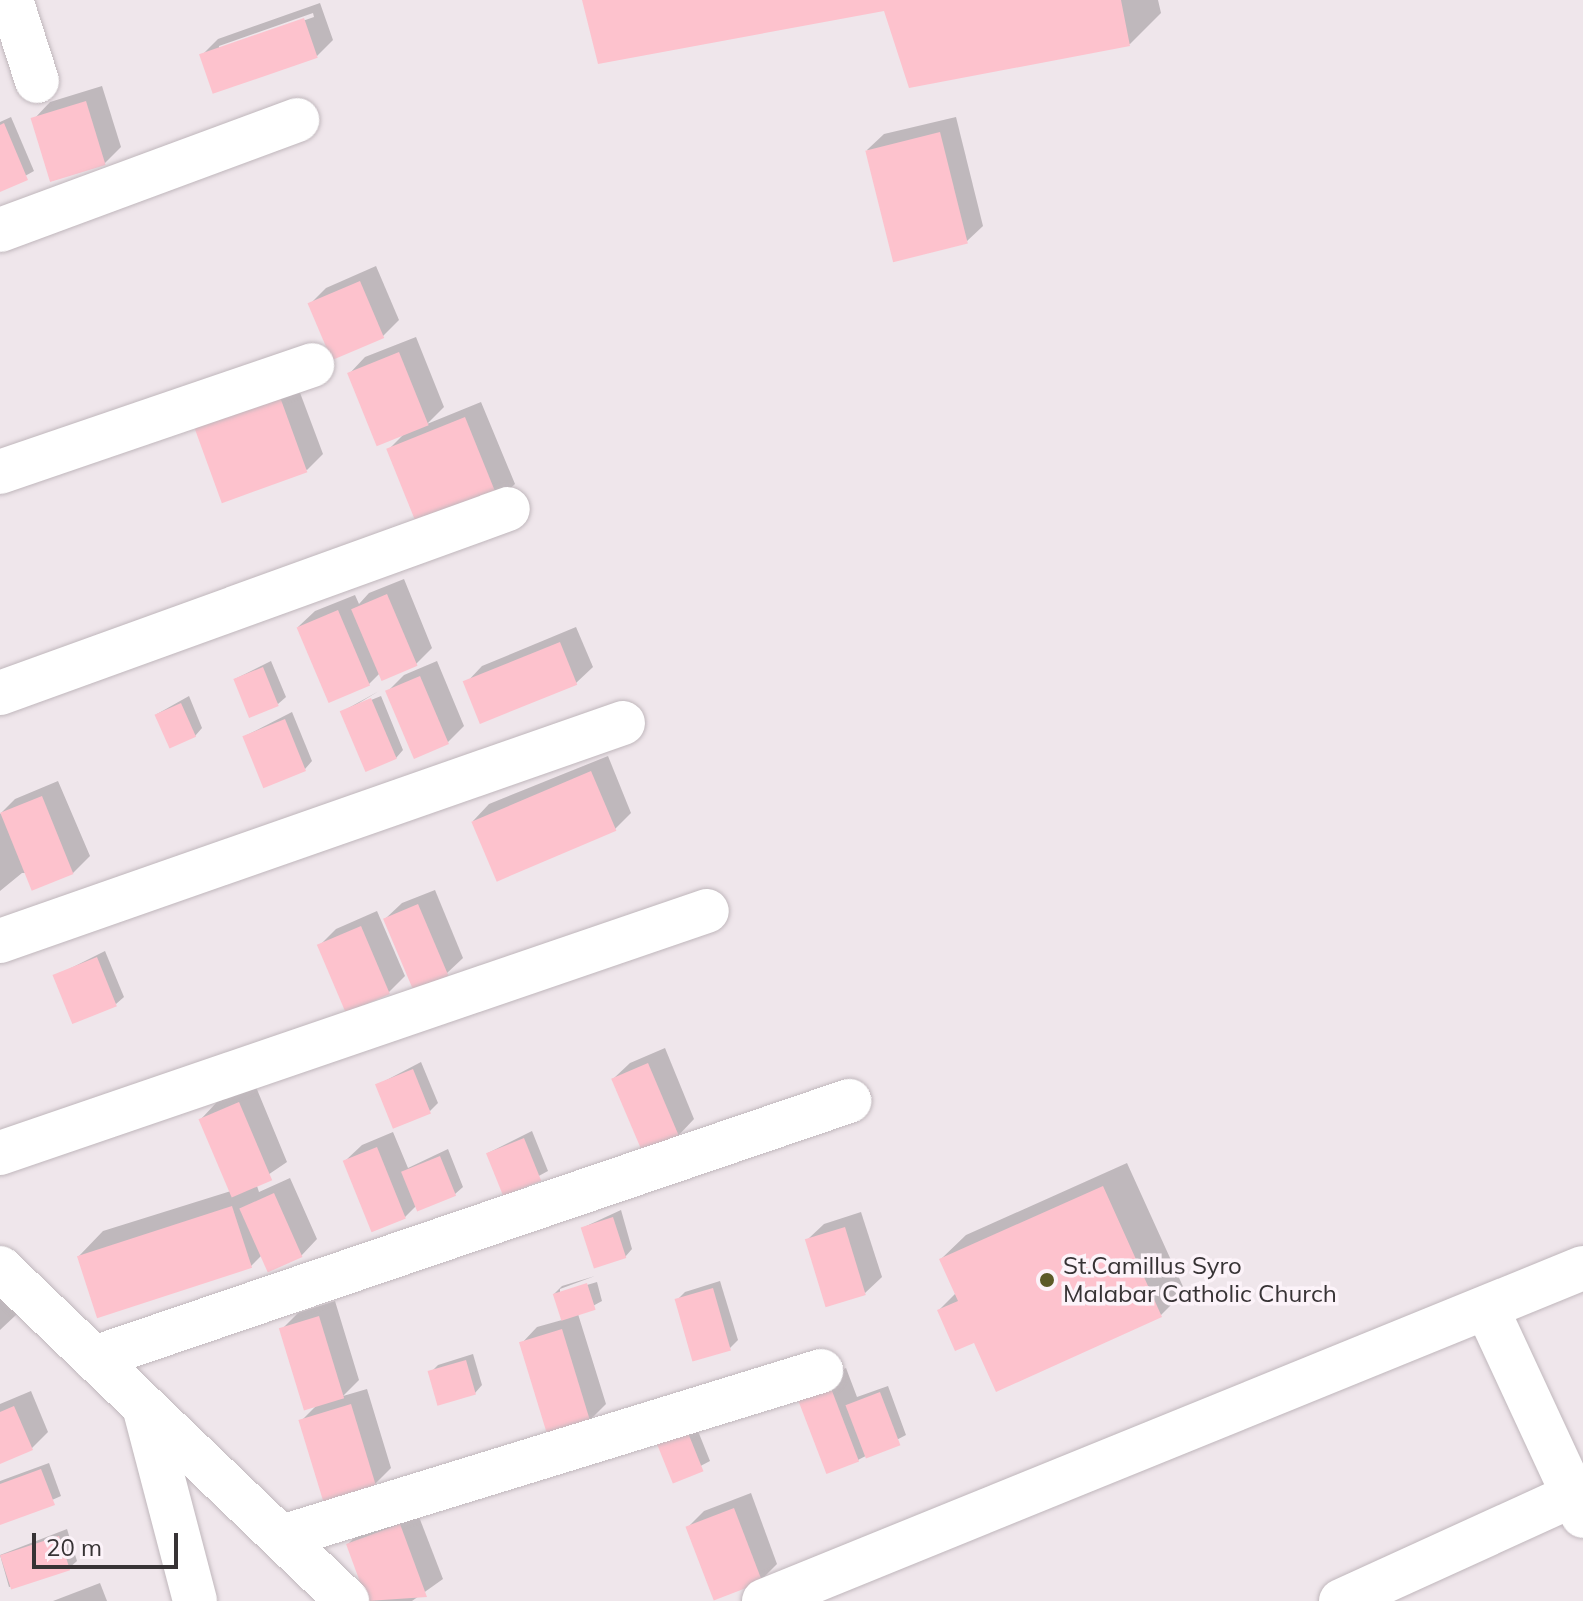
<!DOCTYPE html>
<style>
body{margin:0}
#map{position:relative;width:1583px;height:1601px;overflow:hidden;background:#efe6eb;font-family:Mulish,sans-serif}
div>[style]{position:absolute}
.shadow>*{inset:0;background:#0003}
.building>*{inset:0;background:#fdc2cd;transform-origin:0 0}
.roads{filter:drop-shadow(0 0 2px #c0b7bc) drop-shadow(0 0 2px #c0b7bc)}
.minor>*{height:44px;margin:-22px;padding:0 22px;transform-origin:22px;border-radius:22px;background:#fff}
.dots>*{width:22px;height:22px;translate:-50% -50%;box-sizing:border-box;border:4px solid #fcf3f9;border-radius:50%}
span{translate:-50% -50%;white-space:nowrap;text-align:center;line-height:1.15;-webkit-text-stroke:7px #fcf3f9;paint-order:stroke}
.poi-label{font-size:24px;color:#373335}
.left{translate:0 -50%;text-align:left}
.scale{position:absolute;left:32px;top:1533px;width:146px;height:36px;box-sizing:border-box;border:4px solid #373335;border-top:0;padding-left:10px;font-size:24px;line-height:28px;white-space:nowrap;color:#373335;-webkit-text-stroke:6px #fcf3f9;paint-order:stroke}
</style>
<div id="map">
<div class="shadow">
<div style="clip-path:polygon(584px 0,1158px 0,1161px 13px,1130px 44px,885px 9px)"></div>
<div style="clip-path:polygon(evenodd,320px 3px,333px 40px,317px 56px,202px 55px,218px 39px,320px 3px,313px 13px,314px 17px,219px 50px,219px 46px,313px 13px)"></div>
<div style="clip-path:polygon(102px 86px,121px 147px,104px 164px,34px 119px,50px 102px)"></div>
<div style="clip-path:polygon(11px 117px,34px 171px,0 190px,0 122px)"></div>
<div style="clip-path:polygon(956px 117px,983px 226px,966px 242px,867px 150px,884px 134px)"></div>
<div style="clip-path:polygon(376px 266px,399px 320px,383px 336px,310px 304px,326px 288px)"></div>
<div style="clip-path:polygon(416px 337px,444px 407px,427px 424px,481px 402px,515px 484px,498px 500px,389px 449px,406px 432px,349px 374px,365px 357px)"></div>
<div style="clip-path:polygon(296px 382px,323px 454px,307px 470px,197px 429px,214px 413px)"></div>
<div style="clip-path:polygon(404px 579px,432px 648px,416px 664px,380px 673px,369px 684px,298px 627px,315px 611px,355px 595px,359px 604px,369px 593px)"></div>
<div style="clip-path:polygon(576px 627px,593px 667px,576px 683px,466px 683px,482px 666px)"></div>
<div style="clip-path:polygon(271px 661px,286px 697px,278px 704px,235px 679px)"></div>
<div style="clip-path:polygon(437px 661px,464px 726px,447px 743px,387px 692px,404px 675px)"></div>
<div style="clip-path:polygon(379px 691px,349px 709px,381px 696px,403px 750px,396px 758px,343px 711px)"></div>
<div style="clip-path:polygon(189px 696px,202px 728px,195px 736px,157px 714px)"></div>
<div style="clip-path:polygon(292px 712px,312px 761px,305px 769px,245px 736px)"></div>
<div style="clip-path:polygon(608px 756px,631px 813px,615px 829px,473px 821px,489px 804px)"></div>
<div style="clip-path:polygon(58px 781px,90px 856px,73px 873px,22px 873px,0 891px,0 814px,15px 799px)"></div>
<div style="clip-path:polygon(435px 890px,463px 958px,446px 974px,385px 919px,402px 903px)"></div>
<div style="clip-path:polygon(377px 911px,405px 976px,388px 993px,320px 945px,336px 929px)"></div>
<div style="clip-path:polygon(105px 951px,124px 997px,116px 1004px,55px 976px)"></div>
<div style="clip-path:polygon(665px 1048px,694px 1119px,678px 1136px,613px 1079px,630px 1063px)"></div>
<div style="clip-path:polygon(421px 1062px,438px 1103px,430px 1111px,377px 1085px)"></div>
<div style="clip-path:polygon(256px 1087px,287px 1162px,256px 1183px,259px 1192px,290px 1178px,317px 1239px,301px 1256px,262px 1255px,251px 1266px,79px 1256px,103px 1231px,231px 1191px,201px 1119px,217px 1102px)"></div>
<div style="clip-path:polygon(532px 1131px,548px 1171px,505px 1194px,488px 1153px)"></div>
<div style="clip-path:polygon(393px 1132px,408px 1168px,448px 1149px,463px 1187px,455px 1194px,417px 1205px,405px 1217px,345px 1161px,362px 1145px)"></div>
<div style="clip-path:polygon(1127px 1163px,1185px 1291px,1161px 1315px,975px 1340px,939px 1310px,956px 1293px,941px 1259px,966px 1235px)"></div>
<div style="clip-path:polygon(621px 1210px,632px 1249px,625px 1257px,582px 1228px)"></div>
<div style="clip-path:polygon(861px 1212px,882px 1277px,865px 1293px,807px 1240px,824px 1224px)"></div>
<div style="clip-path:polygon(0 1265px,17px 1314px,0 1330px)"></div>
<div style="clip-path:polygon(595px 1276px,560px 1289px,560px 1293px,597px 1282px,602px 1301px,578px 1314px,606px 1404px,590px 1420px,521px 1344px,537px 1327px,562px 1320px,554px 1294px,562px 1286px)"></div>
<div style="clip-path:polygon(720px 1281px,738px 1340px,730px 1348px,677px 1300px,685px 1292px)"></div>
<div style="clip-path:polygon(335px 1301px,359px 1380px,343px 1396px,367px 1389px,391px 1468px,375px 1484px,301px 1421px,317px 1405px,282px 1329px,298px 1313px)"></div>
<div style="clip-path:polygon(473px 1354px,482px 1385px,475px 1393px,431px 1372px,438px 1365px)"></div>
<div style="clip-path:polygon(846px 1368px,857px 1397px,888px 1386px,906px 1435px,858px 1460px,816px 1380px)"></div>
<div style="clip-path:polygon(31px 1391px,48px 1432px,32px 1448px,0 1462px,0 1404px)"></div>
<div style="clip-path:polygon(692px 1416px,710px 1461px,672px 1481px)"></div>
<div style="clip-path:polygon(49px 1463px,61px 1496px,0 1523px,0 1481px)"></div>
<div style="clip-path:polygon(751px 1493px,777px 1564px,761px 1580px,688px 1527px,704px 1511px)"></div>
<div style="clip-path:polygon(416px 1509px,443px 1579px,412px 1601px,369px 1601px,348px 1544px,364px 1528px)"></div>
<div style="clip-path:polygon(67px 1529px,77px 1561px,69px 1568px,9px 1587px,0 1555px)"></div>
<div style="clip-path:polygon(100px 1583px,107px 1601px,53px 1601px)"></div>
</div>
<div class="building">
<div style="clip-path:polygon(582px 0,1121px 0,1130px 46px,909px 88px,884px 11px,598px 64px)"></div>
<div style="left:304px;top:18px;width:42px;height:111px;rotate:71deg"></div>
<div style="left:86px;top:101px;width:67px;height:58px;rotate:73deg"></div>
<div style="clip-path:polygon(4px 123px,28px 180px,0 192px,0 125px)"></div>
<div style="left:940px;top:132px;width:115px;height:77px;rotate:76deg"></div>
<div style="left:360px;top:281px;width:62px;height:57px;rotate:67deg"></div>
<div style="left:399px;top:352px;width:79px;height:56px;rotate:68deg"></div>
<div style="left:280px;top:397px;width:80px;height:91px;rotate:70deg"></div>
<div style="left:465px;top:417px;width:92px;height:85px;rotate:68deg"></div>
<div style="left:387px;top:594px;width:78px;height:39px;rotate:67deg"></div>
<div style="left:338px;top:610px;width:82px;height:45px;rotate:67deg"></div>
<div style="left:560px;top:642px;width:46px;height:105px;rotate:68deg"></div>
<div style="left:263px;top:667px;width:42px;height:32px;rotate:68deg"></div>
<div style="left:420px;top:676px;width:74px;height:38px;rotate:67deg"></div>
<div style="left:371px;top:698px;width:66px;height:34px;rotate:67deg"></div>
<div style="left:181px;top:703px;width:37px;height:29px;rotate:66deg"></div>
<div style="left:285px;top:719px;width:56px;height:46px;rotate:68deg"></div>
<div style="left:591px;top:771px;width:65px;height:130px;rotate:67deg"></div>
<div style="left:42px;top:796px;width:84px;height:45px;rotate:68deg"></div>
<div style="left:418px;top:904px;width:78px;height:38px;rotate:67deg"></div>
<div style="left:361px;top:926px;width:74px;height:48px;rotate:67deg"></div>
<div style="left:97px;top:957px;width:53px;height:48px;rotate:68deg"></div>
<div style="left:648px;top:1063px;width:80px;height:40px;rotate:67deg"></div>
<div style="left:413px;top:1069px;width:48px;height:41px;rotate:68deg"></div>
<div style="left:239px;top:1102px;width:85px;height:44px;rotate:67deg"></div>
<div style="left:524px;top:1138px;width:46px;height:41px;rotate:68deg"></div>
<div style="left:377px;top:1147px;width:77px;height:37px;rotate:68deg"></div>
<div style="left:440px;top:1156px;width:43px;height:42px;rotate:68deg"></div>
<div style="clip-path:polygon(1103px 1186px,1162px 1317px,996px 1392px,974px 1343px,955px 1351px,937px 1310px,958px 1301px,939px 1259px)"></div>
<div style="left:274px;top:1193px;width:70px;height:38px;rotate:66deg"></div>
<div style="left:232px;top:1206px;width:65px;height:163px;rotate:72deg"></div>
<div style="left:613px;top:1217px;width:43px;height:34px;rotate:72deg"></div>
<div style="left:845px;top:1227px;width:71px;height:42px;rotate:73deg"></div>
<div style="left:587px;top:1283px;width:28px;height:36px;rotate:72deg"></div>
<div style="left:713px;top:1288px;width:65px;height:40px;rotate:74deg"></div>
<div style="left:319px;top:1316px;width:86px;height:42px;rotate:73deg"></div>
<div style="left:562px;top:1329px;width:97px;height:45px;rotate:73deg"></div>
<div style="left:466px;top:1360px;width:36px;height:40px;rotate:74deg"></div>
<div style="left:829px;top:1383px;width:84px;height:35px;rotate:69deg"></div>
<div style="left:880px;top:1392px;width:57px;height:37px;rotate:69deg"></div>
<div style="left:351px;top:1404px;width:86px;height:55px;rotate:73deg"></div>
<div style="clip-path:polygon(14px 1406px,33px 1450px,0 1464px,0 1412px)"></div>
<div style="left:684px;top:1423px;width:52px;height:33px;rotate:68deg"></div>
<div style="clip-path:polygon(41px 1469px,55px 1505px,0 1525px,0 1484px)"></div>
<div style="left:734px;top:1508px;width:79px;height:52px;rotate:69deg"></div>
<div style="clip-path:polygon(400px 1524px,427px 1597px,367px 1601px,346px 1544px)"></div>
<div style="left:59px;top:1536px;width:36px;height:62px;rotate:72deg"></div>
</div>
<div class="roads">
<div class="minor">
<div style="left:11px;top:0;width:85px;rotate:72.2deg"></div>
<div style="left:0;top:230px;width:317px;rotate:-20.3deg"></div>
<div style="left:0;top:472px;width:330px;rotate:-18.9deg"></div>
<div style="left:0;top:693px;width:540px;rotate:-19.91deg"></div>
<div style="left:0;top:941px;width:660px;rotate:-19.29deg"></div>
<div style="left:0;top:1153px;width:747px;rotate:-18.9deg"></div>
<div style="left:0;top:1268px;width:481px;rotate:43.8deg"></div>
<div style="left:1487px;top:1309px;width:228px;rotate:65.1deg"></div>
<div style="left:94px;top:1358px;width:798px;rotate:-18.8deg"></div>
<div style="left:145px;top:1410px;width:197px;rotate:75.3deg"></div>
<div style="left:285px;top:1536px;width:561px;rotate:-17.11deg"></div>
<div style="left:764px;top:1601px;width:884px;rotate:-22.13deg"></div>
<div style="left:1341px;top:1601px;width:256px;rotate:-24.5deg"></div>
</div>
</div>
<div class="dots">
<div style="left:1047px;top:1280px;background:#5c5a27"></div>
</div>
<div class="poi-label">
<span class="left" style="left:1063px;top:1280px">St.Camillus Syro<br>Malabar Catholic Church</span>
</div>
<div class="scale">20 m</div>
</div>
